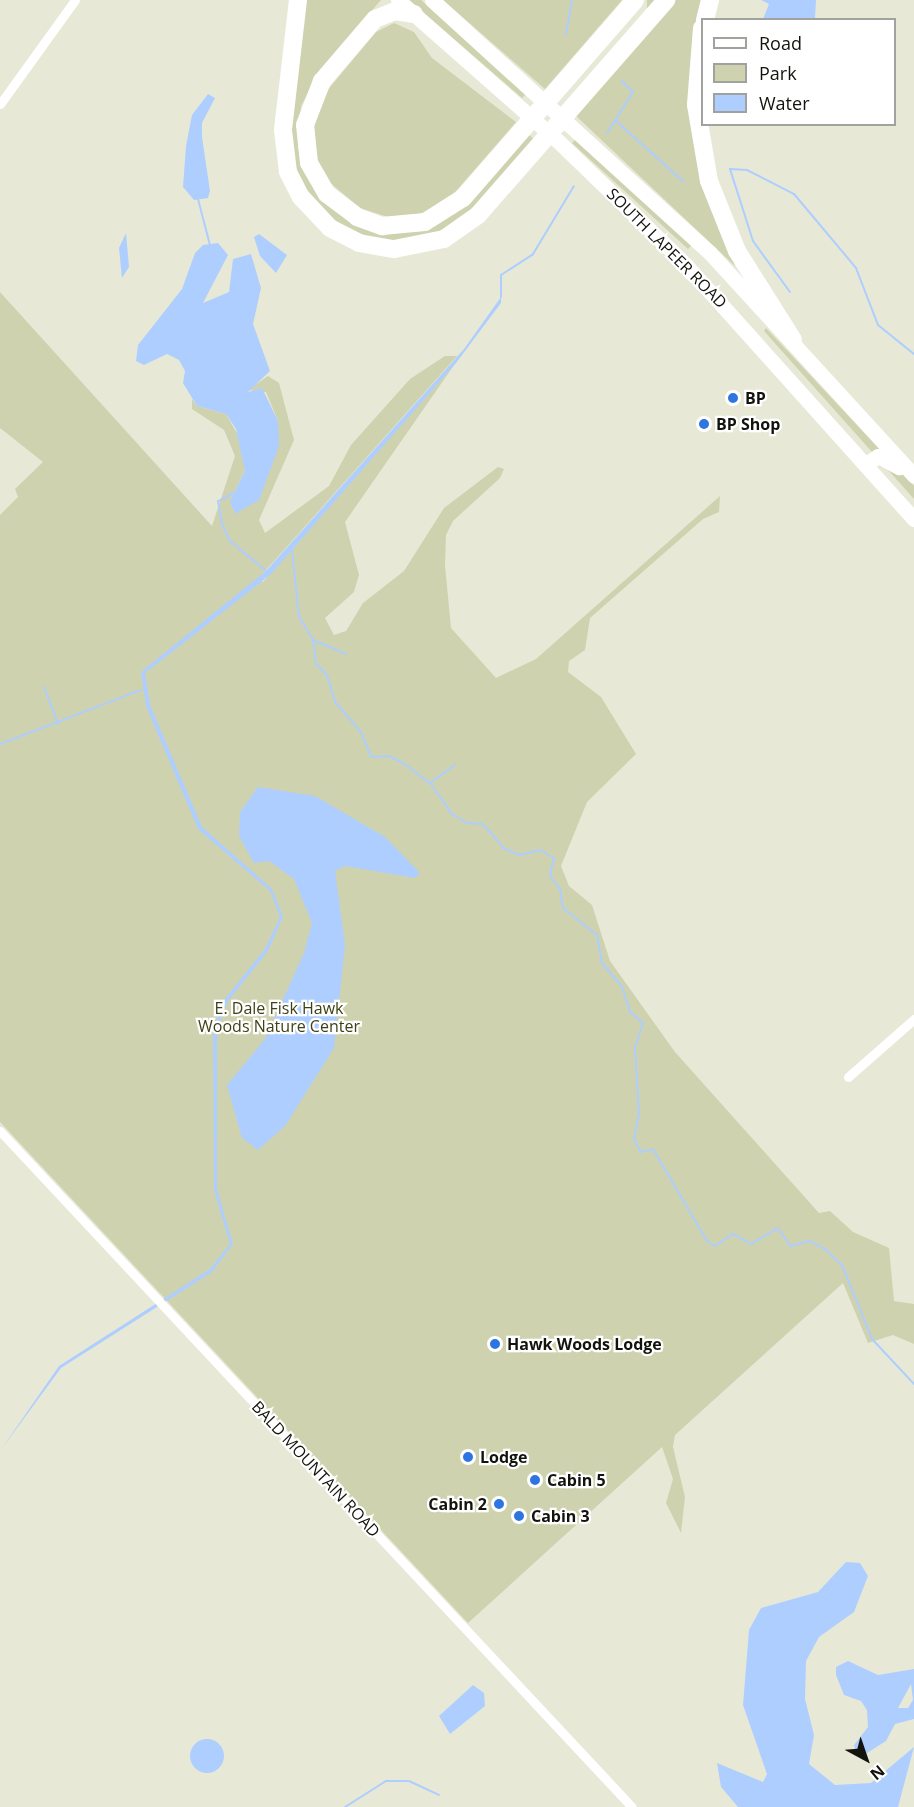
<!DOCTYPE html>
<style>
body{margin:0}
#map{position:relative;width:914px;height:1807px;overflow:hidden;background:#e7e9d6;font-family:"Open Sans",sans-serif}
div>[style]{position:absolute}
.green>*{inset:0;background:#cfd2af;transform-origin:0 0}
.water>*{inset:0;background:#aeceff}
.round{border-radius:50%}
.stream>*{height:2px;margin:-1px;padding:0 1px;transform-origin:1px;border-radius:1px;background:#aeceff}
.street>*{height:9px;margin:-4.5px;padding:0 4.5px;transform-origin:4.5px;border-radius:4.5px;background:#fff}
.primary>*{height:15px;margin:-7.5px;padding:0 7.5px;transform-origin:7.5px;border-radius:7.5px;background:#fff}
.highway>*{height:18px;margin:-9px;padding:0 9px;transform-origin:9px;border-radius:9px;background:#fff}
.dots>*{width:16px;height:16px;translate:-50% -50%;box-sizing:border-box;border:3px solid #fff;border-radius:50%}
span{translate:-50% -50%;white-space:nowrap;text-align:center;line-height:1.15;-webkit-text-stroke:4.5px #fff;paint-order:stroke}
.street-label{font-size:16px;color:#13130d}
.poi-label{font-size:16px;color:#13130d;font-weight:700}
.left{translate:0 -50%;text-align:left}
.right{translate:-100% -50%;text-align:right}
.park-label{font-size:16px;color:#3e4115}
.legend{position:absolute;left:701px;top:18px;width:195px;height:108px;box-sizing:border-box;background:#fff;border:2px solid #a1a19e;margin:0;padding:8px 10px;list-style:none;font-size:18px;color:#13130d}
.legend li{display:flex;align-items:center;gap:12px;height:30px}
.legend b{width:30px;border:2px solid #a1a19e}
.north{position:absolute;left:836px;top:1729px;width:60px;height:60px;-webkit-text-stroke:4px #fff;paint-order:stroke;rotate:140deg;font-size:16px;font-weight:700;line-height:24px;text-align:center;color:#13130d}
.north::after{content:'';display:block;margin:auto;width:21px;height:27px;background:#13130d;clip-path:polygon(50% 0,100% 100%,50% 72%,0 100%)}
</style>
<div id="map">
<div class="green">
<div style="clip-path:polygon(303px 0,381px 0,320px 70px,301px 106px,298px 149px,317px 193px,348px 221px,386px 233px,423px 231px,468px 204px,529px 135px,535px 140px,468px 217px,419px 242px,365px 239px,319px 212px,291px 166px,289px 114px)"></div>
<div style="clip-path:polygon(409px 0,421px 0,526px 94px,522px 98px)"></div>
<div style="clip-path:polygon(443px 0,622px 0,545px 89px)"></div>
<div style="left:647px;top:0;width:11px;height:134px"></div>
<div style="clip-path:polygon(675px 0,704px 0,691px 95px,735px 266px,575px 115px)"></div>
<div style="clip-path:polygon(394px 23px,414px 32px,432px 58px,516px 122px,449px 199px,427px 213px,388px 217px,360px 208px,328px 181px,317px 160px,314px 125px,326px 92px,376px 32px)"></div>
<div style="clip-path:polygon(577px 138px,692px 245px,688px 249px,572px 143px)"></div>
<div style="clip-path:polygon(0 292px,212px 526px,235px 456px,224px 430px,192px 409px,192px 399px,197px 406px,226px 414px,242px 442px,245px 471px,230px 501px,278px 421px,266px 392px,248px 390px,268px 376px,279px 383px,294px 440px,259px 520px,265px 533px,329px 486px,351px 445px,410px 379px,445px 356px,457px 356px,259px 578px,263px 582px,459px 358px,345px 522px,359px 575px,354px 592px,325px 618px,334px 635px,346px 631px,363px 603px,404px 571px,444px 508px,498px 467px,504px 469px,500px 478px,453px 521px,446px 535px,445px 565px,451px 628px,496px 678px,536px 659px,720px 496px,719px 512px,703px 519px,590px 618px,585px 650px,569px 661px,568px 672px,601px 697px,636px 754px,587px 802px,561px 866px,569px 886px,592px 905px,610px 961px,675px 1052px,819px 1213px,830px 1211px,853px 1232px,889px 1248px,894px 1301px,914px 1304px,914px 1344px,893px 1335px,868px 1343px,843px 1283px,675px 1435px,673px 1447px,685px 1497px,681px 1533px,666px 1503px,673px 1479px,662px 1447px,468px 1623px,0 1122px,0 515px,18px 497px,15px 489px,43px 462px,0 428px)"></div>
<div style="clip-path:polygon(766px 328px,914px 486px,914px 499px,764px 331px)"></div>
</div>
<div class="water">
<div style="clip-path:polygon(761px 0,816px 0,815px 18px,763px 19px,769px 4px)"></div>
<div style="clip-path:polygon(208px 94px,215px 98px,202px 123px,202px 137px,210px 191px,208px 198px,194px 200px,183px 187px,186px 146px,192px 115px)"></div>
<div style="clip-path:polygon(126px 233px,129px 267px,122px 278px,119px 248px)"></div>
<div style="clip-path:polygon(259px 234px,287px 255px,276px 273px,260px 256px,254px 237px)"></div>
<div style="clip-path:polygon(218px 243px,228px 255px,203px 303px,229px 292px,233px 259px,251px 254px,261px 288px,253px 324px,270px 371px,248px 392px,262px 388px,278px 421px,279px 446px,259px 500px,235px 514px,230px 501px,245px 471px,236px 429px,226px 414px,197px 406px,183px 383px,185px 371px,179px 360px,167px 354px,144px 365px,136px 361px,138px 345px,182px 289px,195px 253px,203px 245px)"></div>
<div style="clip-path:polygon(501px 297px,501px 303px,456px 363px,270px 575px,145px 673px,150px 705px,202px 827px,272px 889px,283px 917px,268px 951px,228px 1001px,217px 1030px,217px 1189px,233px 1244px,212px 1272px,61px 1368px,0 1451px,59px 1366px,210px 1269px,230px 1244px,214px 1190px,213px 1029px,225px 999px,265px 949px,280px 917px,270px 891px,198px 829px,146px 706px,141px 672px,266px 571px,464px 349px)"></div>
<div style="clip-path:polygon(258px 787px,315px 796px,385px 837px,420px 873px,415px 878px,345px 866px,335px 871px,345px 945px,334px 1048px,285px 1126px,258px 1150px,242px 1138px,227px 1085px,265px 1039px,304px 953px,312px 923px,294px 879px,269px 861px,254px 863px,239px 836px,240px 812px)"></div>
<div style="clip-path:polygon(846px 1562px,860px 1563px,868px 1576px,854px 1612px,819px 1637px,806px 1661px,805px 1699px,814px 1735px,809px 1764px,835px 1785px,871px 1783px,914px 1747px,898px 1807px,738px 1807px,721px 1787px,717px 1763px,763px 1782px,767px 1774px,743px 1705px,749px 1630px,761px 1608px,818px 1592px)"></div>
<div style="clip-path:polygon(evenodd,848px 1661px,878px 1675px,914px 1669px,914px 1719px,895px 1724px,886px 1741px,867px 1753px,855px 1751px,854px 1745px,868px 1727px,867px 1710px,861px 1701px,844px 1695px,836px 1675px,836px 1667px,848px 1661px,911px 1684px,913px 1700px,908px 1708px,898px 1708px,911px 1684px)"></div>
<div style="clip-path:polygon(473px 1685px,484px 1693px,485px 1706px,450px 1734px,439px 1716px)"></div>
<div class="round" style="left:190px;top:1739px;width:34px;height:34px"></div>
</div>
<div class="stream">
<div style="left:566px;top:34px;width:35px;rotate:-80deg"></div>
<div style="left:616px;top:121px;width:91px;rotate:41.9deg"></div>
<div style="left:607px;top:133px;width:49px;rotate:-57.6deg"></div>
<div style="left:633px;top:92px;width:16px;rotate:-135deg"></div>
<div style="left:198px;top:199px;width:48px;rotate:75.4deg"></div>
<div style="left:790px;top:292px;width:63px;rotate:-126deg"></div>
<div style="left:753px;top:241px;width:76px;rotate:-107.7deg"></div>
<div style="left:730px;top:169px;width:17px;rotate:3deg"></div>
<div style="left:747px;top:170px;width:53px;rotate:27.1deg"></div>
<div style="left:794px;top:194px;width:97px;rotate:50deg"></div>
<div style="left:856px;top:268px;width:61px;rotate:68.9deg"></div>
<div style="left:878px;top:325px;width:46px;rotate:38.9deg"></div>
<div style="left:501px;top:297px;width:22px;rotate:-90deg"></div>
<div style="left:501px;top:275px;width:38px;rotate:-33deg"></div>
<div style="left:533px;top:254px;width:79px;rotate:-58.9deg"></div>
<div style="left:236px;top:492px;width:20px;rotate:153deg"></div>
<div style="left:218px;top:501px;width:23px;rotate:80deg"></div>
<div style="left:222px;top:524px;width:19px;rotate:65deg"></div>
<div style="left:230px;top:541px;width:47px;rotate:39.8deg"></div>
<div style="left:292px;top:550px;width:67px;rotate:84deg"></div>
<div style="left:299px;top:617px;width:26px;rotate:58deg"></div>
<div style="left:313px;top:639px;width:25px;rotate:83deg"></div>
<div style="left:316px;top:664px;width:16px;rotate:45deg"></div>
<div style="left:327px;top:675px;width:28px;rotate:73deg"></div>
<div style="left:335px;top:702px;width:40px;rotate:49deg"></div>
<div style="left:361px;top:732px;width:27px;rotate:68deg"></div>
<div style="left:371px;top:757px;width:18px;rotate:-3deg"></div>
<div style="left:389px;top:756px;width:16px;rotate:27deg"></div>
<div style="left:403px;top:763px;width:35px;rotate:37deg"></div>
<div style="left:431px;top:784px;width:37px;rotate:55deg"></div>
<div style="left:452px;top:814px;width:17px;rotate:31deg"></div>
<div style="left:467px;top:823px;width:16px;rotate:4deg"></div>
<div style="left:483px;top:824px;width:33px;rotate:49deg"></div>
<div style="left:505px;top:849px;width:16px;rotate:22deg"></div>
<div style="left:520px;top:855px;width:21px;rotate:-14deg"></div>
<div style="left:540px;top:850px;width:16px;rotate:30deg"></div>
<div style="left:554px;top:858px;width:18px;rotate:103deg"></div>
<div style="left:550px;top:876px;width:16px;rotate:52deg"></div>
<div style="left:560px;top:889px;width:19px;rotate:81deg"></div>
<div style="left:563px;top:908px;width:43px;rotate:38.5deg"></div>
<div style="left:597px;top:935px;width:28px;rotate:80deg"></div>
<div style="left:602px;top:963px;width:31px;rotate:50deg"></div>
<div style="left:622px;top:987px;width:26px;rotate:72deg"></div>
<div style="left:630px;top:1012px;width:17px;rotate:40deg"></div>
<div style="left:643px;top:1023px;width:25px;rotate:108deg"></div>
<div style="left:635px;top:1047px;width:65px;rotate:86.5deg"></div>
<div style="left:639px;top:1112px;width:27px;rotate:100deg"></div>
<div style="left:634px;top:1139px;width:15px;rotate:62deg"></div>
<div style="left:641px;top:1152px;width:12px;rotate:-14deg"></div>
<div style="left:653px;top:1149px;width:107px;rotate:59.6deg"></div>
<div style="left:707px;top:1241px;width:9px;rotate:32deg"></div>
<div style="left:715px;top:1246px;width:22px;rotate:-34deg"></div>
<div style="left:733px;top:1234px;width:21px;rotate:29deg"></div>
<div style="left:751px;top:1244px;width:31px;rotate:-31deg"></div>
<div style="left:778px;top:1228px;width:22px;rotate:56deg"></div>
<div style="left:790px;top:1246px;width:21px;rotate:-14deg"></div>
<div style="left:810px;top:1241px;width:18px;rotate:29deg"></div>
<div style="left:826px;top:1250px;width:22px;rotate:43deg"></div>
<div style="left:842px;top:1265px;width:80px;rotate:67.9deg"></div>
<div style="left:872px;top:1339px;width:62px;rotate:47deg"></div>
<div style="left:313px;top:640px;width:36px;rotate:23deg"></div>
<div style="left:44px;top:687px;width:40px;rotate:69deg"></div>
<div style="left:0;top:744px;width:151px;rotate:-21deg"></div>
<div style="left:430px;top:783px;width:31px;rotate:-36deg"></div>
<div style="left:345px;top:1807px;width:49px;rotate:-32.4deg"></div>
<div style="left:386px;top:1781px;width:23px"></div>
<div style="left:409px;top:1781px;width:33px;rotate:25deg"></div>
</div>
<div class="street">
<div style="left:0;top:104px;width:128px;rotate:-54.2deg"></div>
<div style="left:848px;top:1077px;width:88px;rotate:-41.3deg"></div>
<div style="left:0;top:1131px;width:925px;rotate:46.93deg"></div>
</div>
<div class="primary">
<div style="left:398px;top:0;width:213px;rotate:41.4deg"></div>
<div style="left:558px;top:141px;width:175px;rotate:44.1deg"></div>
<div style="left:684px;top:263px;width:344px;rotate:48.1deg"></div>
<div style="left:432px;top:0;width:376px;rotate:42.3deg"></div>
<div style="left:710px;top:253px;width:302px;rotate:47.5deg"></div>
<div style="left:866px;top:464px;width:14px;rotate:-34deg"></div>
<div style="left:878px;top:456px;width:24px;rotate:28deg"></div>
</div>
<div class="highway">
<div style="left:298px;top:0;width:131px;rotate:96.6deg"></div>
<div style="left:283px;top:130px;width:42px;rotate:83.2deg"></div>
<div style="left:288px;top:172px;width:28px;rotate:63deg"></div>
<div style="left:301px;top:197px;width:42px;rotate:46.9deg"></div>
<div style="left:330px;top:228px;width:33px;rotate:27deg"></div>
<div style="left:359px;top:243px;width:36px;rotate:10deg"></div>
<div style="left:394px;top:249px;width:51px;rotate:-11.3deg"></div>
<div style="left:444px;top:239px;width:42px;rotate:-35.2deg"></div>
<div style="left:478px;top:215px;width:286px;rotate:-48.8deg"></div>
<div style="left:414px;top:14px;width:19px;rotate:-171deg"></div>
<div style="left:395px;top:11px;width:22px;rotate:158deg"></div>
<div style="left:375px;top:19px;width:82px;rotate:130.5deg"></div>
<div style="left:322px;top:81px;width:47px;rotate:111.1deg"></div>
<div style="left:305px;top:125px;width:38px;rotate:84deg"></div>
<div style="left:309px;top:163px;width:36px;rotate:60deg"></div>
<div style="left:327px;top:194px;width:38px;rotate:37deg"></div>
<div style="left:357px;top:217px;width:27px;rotate:20deg"></div>
<div style="left:382px;top:226px;width:43px;rotate:-5.3deg"></div>
<div style="left:425px;top:222px;width:45px;rotate:-32.3deg"></div>
<div style="left:463px;top:198px;width:262px;rotate:-49deg"></div>
<div style="left:705px;top:20px;width:21px;rotate:-76deg"></div>
<div style="left:702px;top:28px;width:77px;rotate:94.5deg"></div>
<div style="left:696px;top:105px;width:77px;rotate:80.3deg"></div>
<div style="left:709px;top:181px;width:75px;rotate:68.2deg"></div>
<div style="left:737px;top:251px;width:105px;rotate:57.8deg"></div>
</div>
<div class="dots">
<div style="left:733px;top:398px;background:#2e75e1"></div>
<div style="left:704px;top:424px;background:#2e75e1"></div>
<div style="left:495px;top:1344px;background:#2e75e1"></div>
<div style="left:468px;top:1457px;background:#2e75e1"></div>
<div style="left:535px;top:1480px;background:#2e75e1"></div>
<div style="left:499px;top:1504px;background:#2e75e1"></div>
<div style="left:519px;top:1516px;background:#2e75e1"></div>
</div>
<div class="street-label">
<span style="left:667px;top:248px;rotate:45deg">SOUTH LAPEER ROAD</span>
<span style="left:316px;top:1469px;rotate:47deg">BALD MOUNTAIN ROAD</span>
</div>
<div class="poi-label">
<span class="left" style="left:745px;top:398px">BP</span>
<span class="left" style="left:716px;top:424px">BP Shop</span>
<span class="left" style="left:507px;top:1344px">Hawk Woods Lodge</span>
<span class="left" style="left:480px;top:1457px">Lodge</span>
<span class="left" style="left:547px;top:1480px">Cabin 5</span>
<span class="right" style="left:487px;top:1504px">Cabin 2</span>
<span class="left" style="left:531px;top:1516px">Cabin 3</span>
</div>
<div class="park-label">
<span style="left:279px;top:1017px">E. Dale Fisk Hawk<br>Woods Nature Center</span>
</div>
<ul class="legend">
<li><b style="height:8px;background:#fff"></b>Road</li>
<li><b style="height:16px;background:#cfd2af"></b>Park</li>
<li><b style="height:16px;background:#aeceff"></b>Water</li>
</ul>
<div class="north">N</div>
</div>
